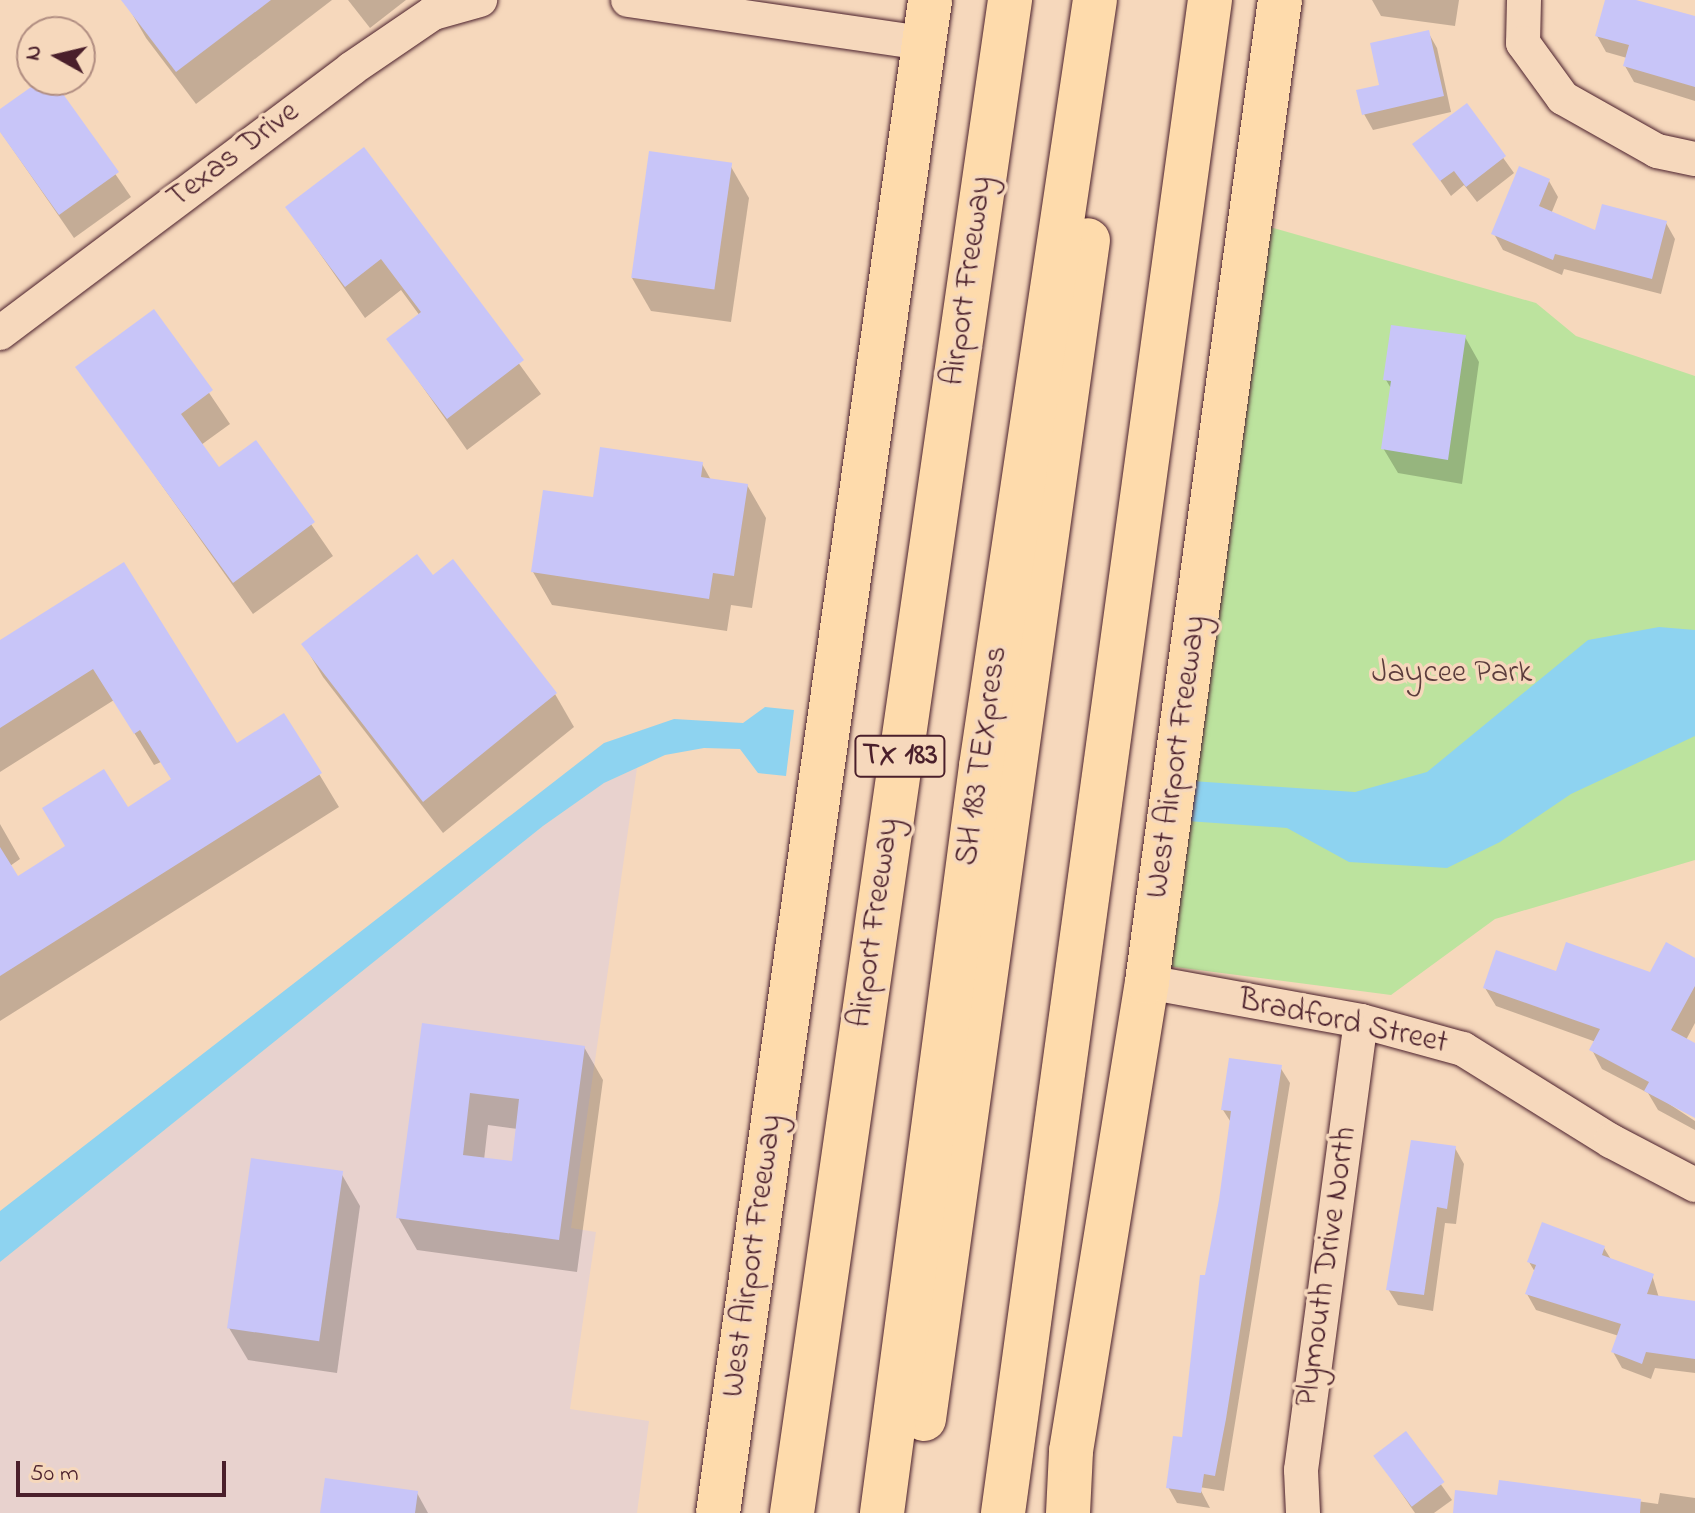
<!DOCTYPE html>
<style>
body{margin:0}
#map{position:relative;width:1695px;height:1513px;overflow:hidden;background:#f6d8bc;font-family:"Indie Flower",sans-serif}
div>[style]{position:absolute}
.built>*{inset:0;background:#e8d2ce}
.green>*{inset:0;background:#bce39e}
.water>*{inset:0;background:#8ed3f0}
.shadow>*{inset:0;background:#0003}
.building>*{inset:0;background:#c8c5f8;transform-origin:0 0}
.roads{filter:drop-shadow(0 0 2px #4a1f2b) drop-shadow(0 0 2px #4a1f2b)}
.minor>*{height:34px;margin:-17px;padding:0 17px;transform-origin:17px;border-radius:17px;background:#f6d8bc}
.major>*{height:44px;margin:-22px;padding:0 22px;transform-origin:22px;border-radius:22px;background:#fedbac}
.highway>*{height:44px;margin:-22px;padding:0 22px;transform-origin:22px;border-radius:22px;background:#fedbac}
span{translate:-50% -50%;white-space:nowrap;text-align:center;line-height:1.15;-webkit-text-stroke:7px #f6d8bc;paint-order:stroke}
.shield-label span{padding:2px 6px;background:#f6d8bc;border:2px solid;border-radius:6px;-webkit-text-stroke-width:0}
.shield-label{font-size:30px;color:#4a1f2b;font-weight:700}
.street-label{font-size:32px;color:#4a1f2b}
.park-label{font-size:32px;color:#5b3c3c}
.north{position:absolute;left:16px;top:16px;width:80px;height:80px;box-sizing:border-box;background:#f6d8bc;border:2px solid #b18e82;border-radius:50%;rotate:278deg;font-size:22px;font-weight:700;line-height:32px;text-align:center;color:#4a1f2b}
.north::after{content:'';display:block;margin:auto;width:28px;height:36px;background:#4a1f2b;clip-path:polygon(50% 0,100% 100%,50% 72%,0 100%)}
.scale{position:absolute;left:16px;top:1461px;width:210px;height:36px;box-sizing:border-box;border:4px solid #4a1f2b;border-top:0;padding-left:10px;font-size:24px;line-height:28px;white-space:nowrap;color:#4a1f2b;-webkit-text-stroke:6px #f6d8bc;paint-order:stroke}
</style>
<div id="map">
<div class="built">
<div style="clip-path:polygon(637px 768px,571px 1228px,596px 1232px,570px 1409px,649px 1421px,637px 1513px,0 1513px,0 1262px,543px 826px,604px 783px)"></div>
</div>
<div class="green">
<div style="clip-path:polygon(1270px 227px,1536px 303px,1576px 336px,1695px 376px,1695px 860px,1495px 919px,1391px 995px,1167px 966px)"></div>
</div>
<div class="water">
<div style="clip-path:polygon(1659px 627px,1695px 630px,1695px 736px,1571px 794px,1500px 842px,1447px 868px,1349px 862px,1287px 828px,1187px 821px,1192px 781px,1355px 792px,1427px 772px,1588px 640px)"></div>
<div style="clip-path:polygon(765px 707px,794px 710px,786px 776px,758px 773px,740px 749px,704px 748px,665px 755px,604px 783px,543px 826px,0 1262px,0 1211px,604px 743px,674px 719px,743px 723px)"></div>
</div>
<div class="shadow">
<div style="clip-path:polygon(135px 0,332px 0,196px 104px,146px 38px,127px 5px)"></div>
<div style="clip-path:polygon(348px 0,406px 0,370px 28px)"></div>
<div style="clip-path:polygon(1372px 0,1459px 0,1455px 26px,1381px 16px)"></div>
<div style="clip-path:polygon(1607px 0,1628px 0,1695px 17px,1695px 101px,1634px 82px,1625px 66px,1627px 58px,1606px 52px,1597px 36px)"></div>
<div style="clip-path:polygon(1428px 32px,1437px 48px,1451px 112px,1373px 130px,1364px 114px)"></div>
<div style="clip-path:polygon(44px 80px,51px 80px,131px 197px,74px 238px,0 131px,0 112px)"></div>
<div style="clip-path:polygon(1466px 106px,1514px 173px,1477px 202px,1464px 185px,1451px 196px,1415px 144px)"></div>
<div style="clip-path:polygon(364px 150px,541px 394px,467px 450px,389px 339px,420px 316px,401px 290px,365px 318px,288px 208px)"></div>
<div style="clip-path:polygon(730px 165px,749px 198px,731px 322px,651px 311px,632px 278px)"></div>
<div style="clip-path:polygon(1549px 181px,1558px 197px,1551px 214px,1597px 232px,1666px 223px,1675px 239px,1661px 294px,1564px 269px,1562px 275px,1503px 250px,1494px 234px)"></div>
<div style="clip-path:polygon(154px 311px,230px 424px,201px 445px,219px 470px,255px 443px,333px 556px,253px 614px,78px 367px)"></div>
<div style="clip-path:polygon(1465px 337px,1479px 362px,1462px 484px,1398px 473px,1383px 448px,1392px 390px,1386px 380px)"></div>
<div style="clip-path:polygon(702px 464px,711px 480px,747px 485px,766px 518px,752px 608px,731px 605px,727px 631px,552px 605px,533px 572px,594px 500px)"></div>
<div style="clip-path:polygon(123px 565px,236px 746px,284px 716px,339px 807px,0 1021px,0 824px,20px 859px,10px 866px,18px 879px,173px 781px,161px 762px,154px 765px,114px 700px,0 772px,0 642px)"></div>
<div style="clip-path:polygon(432px 578px,555px 694px,574px 727px,443px 833px,323px 677px,304px 645px)"></div>
<div style="clip-path:polygon(1695px 960px,1695px 1023px,1686px 1040px,1695px 1045px,1695px 1116px,1657px 1096px,1695px 1121px,1695px 1130px,1658px 1110px,1648px 1093px,1602px 1069px,1592px 1050px,1596px 1042px,1496px 1006px,1485px 988px,1557px 973px,1651px 975px)"></div>
<div style="clip-path:polygon(evenodd,424px 1025px,584px 1047px,603px 1080px,577px 1272px,417px 1250px,398px 1217px,424px 1025px,488px 1125px,518px 1129px,514px 1163px,484px 1160px,488px 1125px)"></div>
<div style="clip-path:polygon(1280px 1067px,1290px 1083px,1224px 1491px,1199px 1487px,1210px 1508px,1177px 1503px,1168px 1487px,1184px 1439px,1232px 1124px,1223px 1110px)"></div>
<div style="clip-path:polygon(1455px 1148px,1464px 1164px,1456px 1224px,1445px 1223px,1433px 1311px,1398px 1305px,1388px 1289px)"></div>
<div style="clip-path:polygon(341px 1173px,360px 1206px,337px 1373px,248px 1360px,229px 1328px)"></div>
<div style="clip-path:polygon(1604px 1248px,1612px 1261px,1652px 1275px,1659px 1298px,1695px 1303px,1695px 1373px,1655px 1368px,1651px 1379px,1622px 1368px,1613px 1352px,1619px 1336px,1536px 1310px,1527px 1294px,1535px 1272px,1529px 1262px)"></div>
<div style="clip-path:polygon(1405px 1434px,1452px 1500px,1434px 1513px,1415px 1513px,1376px 1456px)"></div>
<div style="clip-path:polygon(1501px 1482px,1658px 1504px,1660px 1493px,1695px 1498px,1695px 1513px,1455px 1513px,1499px 1497px)"></div>
<div style="clip-path:polygon(417px 1493px,428px 1513px,322px 1513px)"></div>
</div>
<div class="building">
<div style="clip-path:polygon(121px 0,271px 0,176px 72px)"></div>
<div style="clip-path:polygon(1605px 0,1636px 0,1695px 16px,1695px 87px,1623px 66px,1629px 45px,1595px 36px)"></div>
<div style="clip-path:polygon(1429px 30px,1444px 96px,1362px 115px,1356px 90px,1379px 85px,1370px 43px)"></div>
<div style="clip-path:polygon(41px 80px,53px 80px,119px 172px,59px 215px,0 132px,0 109px)"></div>
<div style="clip-path:polygon(1467px 103px,1506px 156px,1466px 187px,1454px 171px,1440px 181px,1412px 144px)"></div>
<div style="clip-path:polygon(364px 147px,524px 360px,447px 419px,386px 339px,421px 312px,381px 259px,345px 287px,285px 207px)"></div>
<div style="left:649px;top:151px;width:84px;height:128px;rotate:8deg"></div>
<div style="clip-path:polygon(1519px 166px,1550px 179px,1539px 206px,1595px 230px,1602px 204px,1667px 221px,1652px 279px,1555px 254px,1553px 260px,1491px 234px)"></div>
<div style="clip-path:polygon(154px 309px,213px 390px,181px 414px,219px 467px,256px 440px,315px 522px,233px 583px,75px 367px)"></div>
<div style="clip-path:polygon(1391px 325px,1466px 335px,1448px 460px,1381px 449px,1391px 381px,1383px 380px)"></div>
<div style="clip-path:polygon(600px 447px,703px 462px,701px 477px,748px 484px,734px 576px,713px 573px,709px 599px,531px 572px,543px 490px,593px 497px)"></div>
<div style="clip-path:polygon(417px 554px,433px 575px,453px 559px,557px 693px,423px 802px,301px 644px)"></div>
<div style="clip-path:polygon(124px 562px,237px 743px,284px 713px,322px 773px,0 976px,0 847px,18px 876px,65px 846px,42px 808px,104px 769px,128px 807px,171px 779px,140px 730px,134px 734px,93px 669px,0 728px,0 640px)"></div>
<div style="clip-path:polygon(1566px 942px,1650px 972px,1666px 942px,1695px 958px,1695px 986px,1671px 1030px,1695px 1043px,1695px 1118px,1644px 1091px,1649px 1082px,1589px 1050px,1600px 1029px,1483px 988px,1496px 950px,1556px 971px)"></div>
<div style="clip-path:polygon(evenodd,422px 1023px,585px 1046px,559px 1240px,396px 1218px,422px 1023px,470px 1093px,519px 1099px,512px 1161px,463px 1155px,470px 1093px)"></div>
<div style="clip-path:polygon(1229px 1058px,1282px 1065px,1226px 1419px,1215px 1476px,1204px 1474px,1201px 1493px,1166px 1488px,1173px 1436px,1182px 1437px,1200px 1275px,1205px 1275px,1219px 1200px,1231px 1111px,1221px 1110px)"></div>
<div style="clip-path:polygon(1411px 1140px,1456px 1146px,1447px 1209px,1437px 1207px,1424px 1295px,1386px 1290px)"></div>
<div style="left:251px;top:1158px;width:93px;height:172px;rotate:8deg"></div>
<div style="clip-path:polygon(1542px 1222px,1605px 1246px,1602px 1255px,1654px 1274px,1647px 1294px,1695px 1301px,1695px 1359px,1646px 1352px,1642px 1364px,1611px 1352px,1621px 1324px,1525px 1294px,1536px 1265px,1527px 1262px)"></div>
<div style="left:1406px;top:1431px;width:64px;height:41px;rotate:53deg"></div>
<div style="clip-path:polygon(325px 1478px,418px 1491px,415px 1513px,320px 1513px)"></div>
<div style="clip-path:polygon(1499px 1480px,1641px 1499px,1640px 1513px,1453px 1513px,1455px 1490px,1497px 1495px)"></div>
</div>
<div class="roads">
<div class="minor">
<div style="left:628px;top:0;width:298px;rotate:8.3deg"></div>
<div style="left:1524px;top:0;width:43px;rotate:91.3deg"></div>
<div style="left:1523px;top:43px;width:68px;rotate:54deg"></div>
<div style="left:1563px;top:98px;width:108px;rotate:29.4deg"></div>
<div style="left:1657px;top:151px;width:39px;rotate:12deg"></div>
<div style="left:0;top:333px;width:439px;rotate:-36.9deg"></div>
<div style="left:351px;top:69px;width:99px;rotate:-34.3deg"></div>
<div style="left:433px;top:13px;width:49px;rotate:-15.5deg"></div>
<div style="left:1147px;top:982px;width:218px;rotate:10.3deg"></div>
<div style="left:1361px;top:1021px;width:106px;rotate:15.4deg"></div>
<div style="left:1463px;top:1049px;width:174px;rotate:31.9deg"></div>
<div style="left:1611px;top:1141px;width:95px;rotate:27.6deg"></div>
<div style="left:1303px;top:1513px;width:43px;rotate:-92.7deg"></div>
<div style="left:1301px;top:1470px;width:453px;rotate:-82.4deg"></div>
</div>
<div class="major">
<div style="left:718px;top:1513px;width:1528px;rotate:-82.02deg"></div>
<div style="left:1068px;top:1513px;width:62px;rotate:-87.2deg"></div>
<div style="left:1071px;top:1451px;width:475px;rotate:-80.8deg"></div>
<div style="left:1147px;top:982px;width:991px;rotate:-82.29deg"></div>
</div>
<div class="highway">
<div style="left:924px;top:1419px;width:1190px;rotate:-82.08deg"></div>
<div style="left:792px;top:1513px;width:1529px;rotate:-81.8deg"></div>
<div style="left:882px;top:1513px;width:754px;rotate:-82.45deg"></div>
<div style="left:981px;top:766px;width:774px;rotate:-81.54deg"></div>
<div style="left:1003px;top:1513px;width:1527px;rotate:-82.21deg"></div>
</div>
</div>
<div class="shield-label">
<span style="left:900px;top:756px">TX 183</span>
</div>
<div class="street-label">
<span style="left:234px;top:156px;rotate:-37deg">Texas Drive</span>
<span style="left:969px;top:281px;rotate:-82deg">Airport Freeway</span>
<span style="left:983px;top:756px;rotate:-82deg">SH 183 TEXpress</span>
<span style="left:1178px;top:757px;rotate:-82deg">West Airport Freeway</span>
<span style="left:876px;top:923px;rotate:-82deg">Airport Freeway</span>
<span style="left:1343px;top:1023px;rotate:12deg">Bradford Street</span>
<span style="left:754px;top:1256px;rotate:-82deg">West Airport Freeway</span>
<span style="left:1328px;top:1267px;rotate:-82deg">Plymouth Drive North</span>
</div>
<div class="park-label">
<span style="left:1452px;top:674px">Jaycee Park</span>
</div>
<div class="north">N</div>
<div class="scale">50 m</div>
</div>
